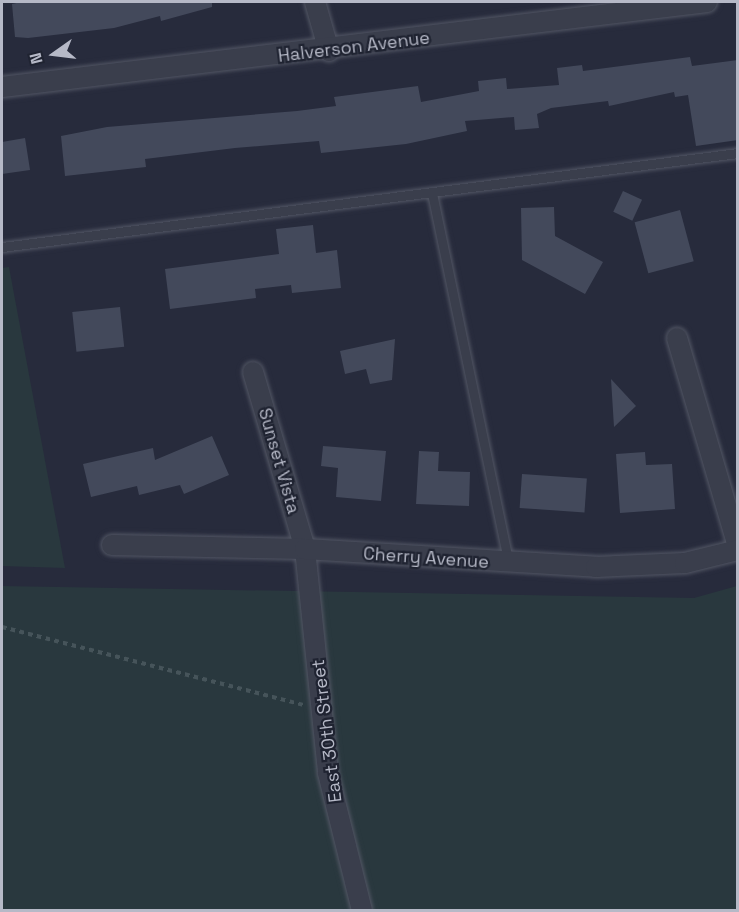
<!DOCTYPE html>
<style>
body{margin:0}
#map{position:relative;width:739px;height:912px;overflow:hidden;background:#272b3c;font-family:"Space Grotesk",sans-serif}
div>[style]{position:absolute}
.green>*{inset:0;background:#29383e}
.building>*{inset:0;background:#43495b;transform-origin:0 0}
.path>*{height:4px;margin-top:-2px;transform-origin:0;background:repeating-linear-gradient(90deg,#46545a 0 4.5px,transparent 0 9px)}
.roads{filter:drop-shadow(0 0 2px #525664) drop-shadow(0 0 2px #525664)}
.service>*{height:9px;margin:-4.5px;padding:0 4.5px;transform-origin:4.5px;border-radius:4.5px;background:#3a3e4c}
.minor>*{height:20px;margin:-10px;padding:0 10px;transform-origin:10px;border-radius:10px;background:#3a3e4c}
span{translate:-50% -50%;white-space:nowrap;text-align:center;line-height:1.15;-webkit-text-stroke:4.5px #1f2331;paint-order:stroke}
.street-label{font-size:18px;color:#b6b9c7}
.frame{position:absolute;inset:0;border:3px solid #b6b9c7;pointer-events:none}
.north{position:absolute;left:24px;top:24px;width:60px;height:60px;-webkit-text-stroke:4px #1f2331;paint-order:stroke;rotate:256deg;font-size:16px;font-weight:700;line-height:24px;text-align:center;color:#b6b9c7}
.north::after{content:'';display:block;margin:auto;width:21px;height:27px;background:#b6b9c7;clip-path:polygon(50% 0,100% 100%,50% 72%,0 100%)}
</style>
<div id="map">
<div class="green">
<div style="clip-path:polygon(9px 267px,65px 568px,2px 566px,2px 268px)"></div>
<div style="clip-path:polygon(2px 586px,694px 598px,737px 586px,737px 910px,2px 910px)"></div>
</div>
<div class="building">
<div style="clip-path:polygon(21px 2px,212px 2px,212px 7px,161px 21px,160px 16px,114px 28px,28px 38px,15px 37px,12px 4px)"></div>
<div style="clip-path:polygon(690px 57px,692px 66px,738px 60px,738px 140px,696px 146px,688px 95px,675px 97px,674px 92px,609px 106px,608px 101px,551px 108px,537px 114px,539px 128px,515px 130px,514px 117px,465px 121px,467px 131px,406px 144px,321px 153px,319px 141px,235px 148px,145px 159px,146px 167px,65px 176px,61px 136px,107px 127px,297px 111px,336px 106px,334px 97px,418px 86px,421px 102px,479px 91px,478px 81px,506px 78px,507px 89px,559px 85px,557px 68px,582px 65px,583px 71px)"></div>
<div style="clip-path:polygon(25px 138px,30px 170px,2px 174px,2px 142px)"></div>
<div style="left:623px;top:191px;width:21px;height:23px;rotate:25deg"></div>
<div style="clip-path:polygon(554px 207px,555px 236px,603px 262px,585px 294px,522px 260px,521px 208px)"></div>
<div style="left:680px;top:210px;width:53px;height:47px;rotate:75deg"></div>
<div style="clip-path:polygon(313px 225px,316px 253px,337px 250px,341px 288px,292px 293px,291px 285px,255px 289px,256px 298px,170px 309px,165px 269px,279px 254px,276px 229px)"></div>
<div style="left:120px;top:307px;width:40px;height:48px;rotate:84deg"></div>
<div style="clip-path:polygon(395px 339px,392px 380px,370px 384px,366px 369px,345px 374px,340px 351px)"></div>
<div style="clip-path:polygon(611px 379px,636px 406px,614px 427px)"></div>
<div style="clip-path:polygon(212px 436px,229px 475px,184px 494px,180px 485px,139px 495px,137px 486px,91px 497px,83px 464px,153px 448px,155px 460px)"></div>
<div style="clip-path:polygon(323px 446px,386px 451px,381px 501px,336px 497px,338px 468px,321px 466px)"></div>
<div style="clip-path:polygon(419px 451px,439px 452px,438px 471px,470px 472px,469px 506px,416px 504px)"></div>
<div style="clip-path:polygon(645px 452px,646px 465px,672px 464px,675px 509px,620px 513px,616px 454px)"></div>
<div style="left:522px;top:474px;width:65px;height:34px;rotate:4deg"></div>
</div>
<div class="path">
<div style="left:2px;top:627px;width:311px;rotate:14.5deg"></div>
</div>
<div class="roads">
<div class="service">
<div style="left:432px;top:193px;width:376px;rotate:78.3deg"></div>
<div style="left:2px;top:247px;width:742px;rotate:-7.28deg"></div>
</div>
<div class="minor">
<div style="left:315px;top:2px;width:51px;rotate:74.1deg"></div>
<div style="left:2px;top:87px;width:710px;rotate:-6.87deg"></div>
<div style="left:677px;top:338px;width:218px;rotate:73.7deg"></div>
<div style="left:253px;top:372px;width:184px;rotate:73.6deg"></div>
<div style="left:305px;top:549px;width:225px;rotate:84.1deg"></div>
<div style="left:328px;top:773px;width:141px;rotate:76.1deg"></div>
<div style="left:112px;top:545px;width:193px;rotate:1.2deg"></div>
<div style="left:305px;top:549px;width:292px;rotate:3.5deg"></div>
<div style="left:596px;top:567px;width:89px;rotate:-2.6deg"></div>
<div style="left:685px;top:563px;width:55px;rotate:-13.8deg"></div>
</div>
</div>
<div class="street-label">
<span style="left:354px;top:47px;rotate:-7deg">Halverson Avenue</span>
<span style="left:279px;top:461px;rotate:74deg">Sunset Vista</span>
<span style="left:426px;top:558px;rotate:4deg">Cherry Avenue</span>
<span style="left:327px;top:731px;rotate:-97deg">East 30th Street</span>
</div>
<div class="frame"></div>
<div class="north">N</div>
</div>
